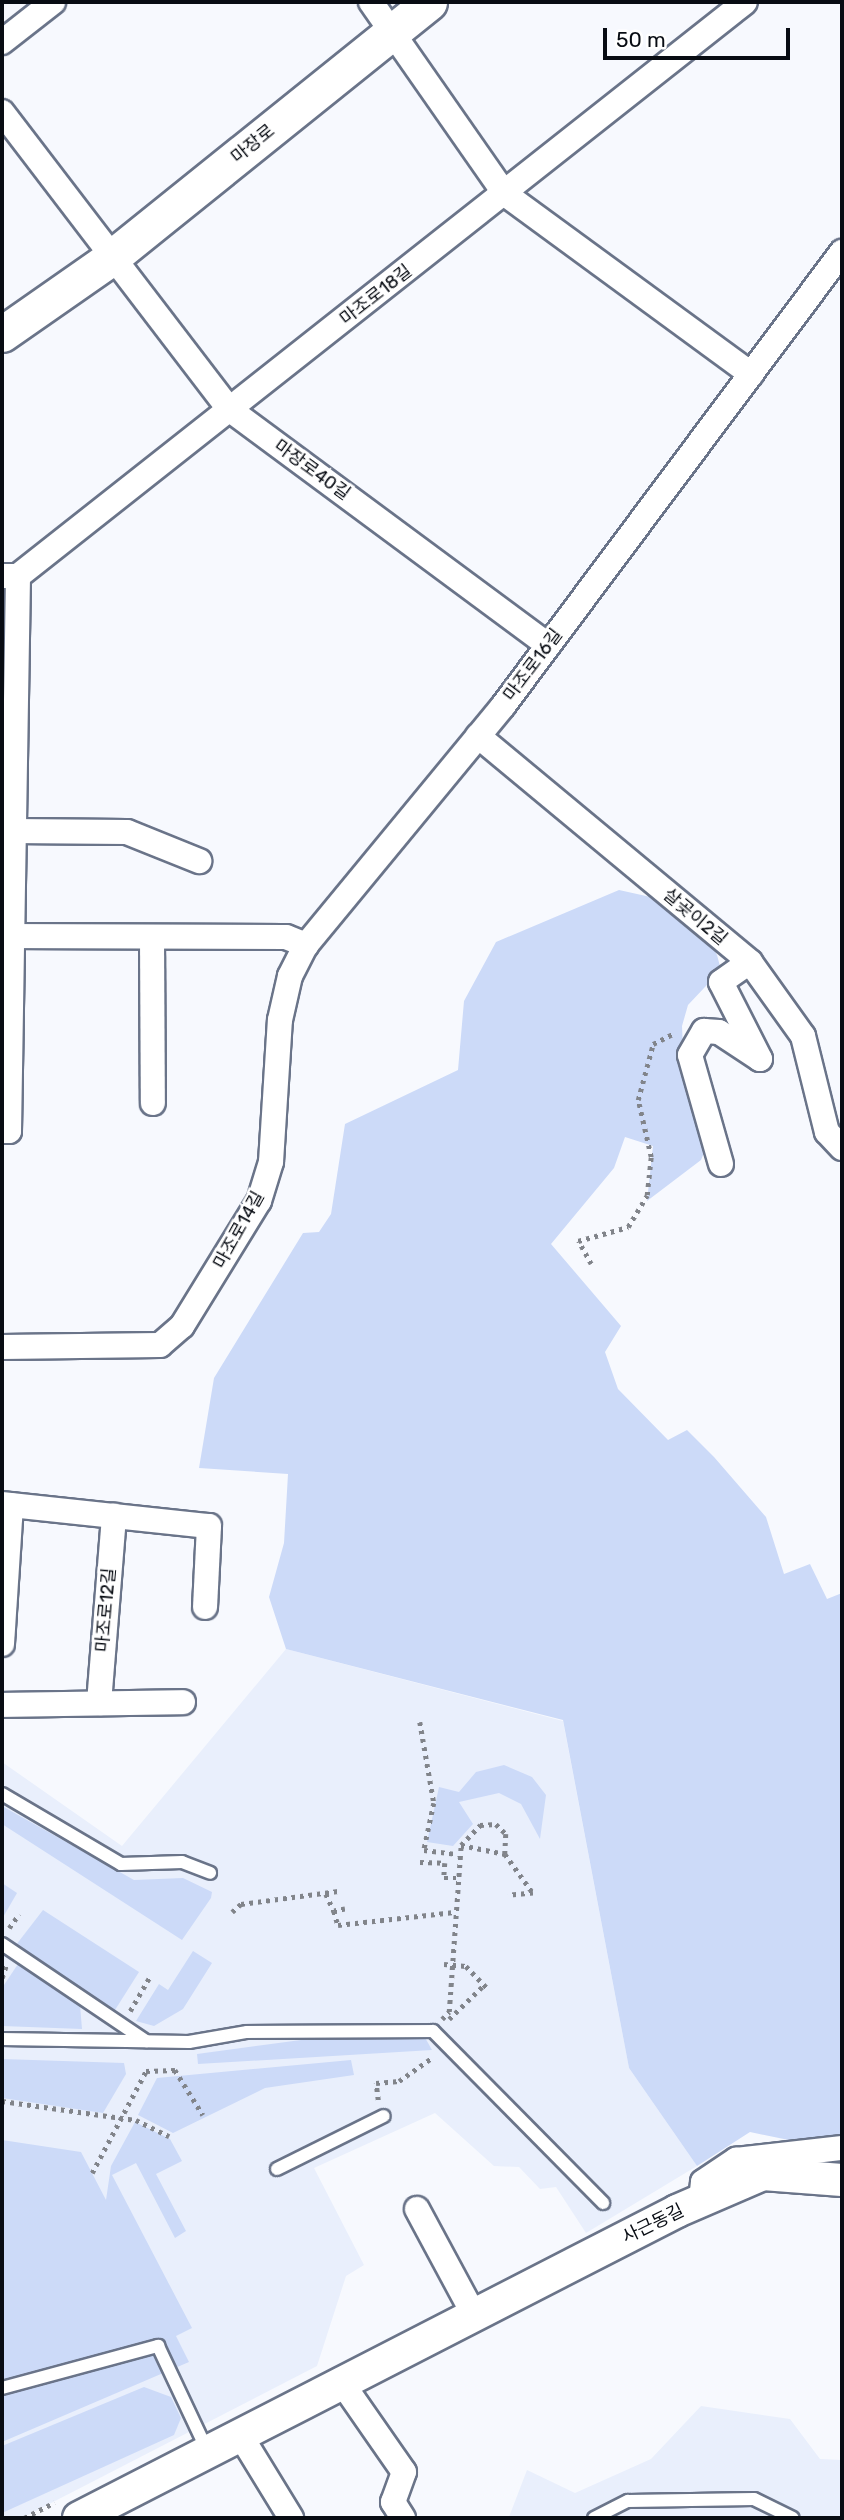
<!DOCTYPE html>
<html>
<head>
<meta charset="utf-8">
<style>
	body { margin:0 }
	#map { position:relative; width:844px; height:2520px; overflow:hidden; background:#f7f9fe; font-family:Rubik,"Noto Sans KR",sans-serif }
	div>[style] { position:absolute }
	.built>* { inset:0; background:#e9effc }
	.green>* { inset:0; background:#ccdaf8 }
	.path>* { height:4.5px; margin-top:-2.25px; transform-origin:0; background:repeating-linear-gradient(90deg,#81848a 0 3.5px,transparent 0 8.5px) }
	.roads { filter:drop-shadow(2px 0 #6a7489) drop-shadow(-2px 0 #6a7489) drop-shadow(0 2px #6a7489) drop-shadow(0 -2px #6a7489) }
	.service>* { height:12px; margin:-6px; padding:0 6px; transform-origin:6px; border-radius:6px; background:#fff }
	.minor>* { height:24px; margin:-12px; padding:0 12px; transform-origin:12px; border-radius:12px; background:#fff }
	.tertiary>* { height:32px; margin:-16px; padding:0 16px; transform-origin:16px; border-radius:16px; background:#fff }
	.secondary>* { height:35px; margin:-17.5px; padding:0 17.5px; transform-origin:17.5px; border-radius:17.5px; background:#fff }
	span { translate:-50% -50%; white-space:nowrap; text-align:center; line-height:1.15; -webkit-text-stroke:5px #fff; paint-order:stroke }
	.street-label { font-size:18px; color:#080c13 }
	.frame { position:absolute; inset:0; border:4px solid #080c13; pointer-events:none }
	.scale { position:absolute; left:603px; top:28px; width:187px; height:32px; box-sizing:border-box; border:4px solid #080c13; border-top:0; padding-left:9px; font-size:21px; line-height:24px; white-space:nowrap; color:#080c13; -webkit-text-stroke:5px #fff; paint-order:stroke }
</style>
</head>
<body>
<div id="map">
	<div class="built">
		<i style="clip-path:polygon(286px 1649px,563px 1721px,629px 2068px,697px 2166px,586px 2233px,556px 2187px,540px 2189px,519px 2167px,494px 2166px,435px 2113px,314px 2168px,364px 2265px,346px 2276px,317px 2366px,22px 2518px,2px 2518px,2px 1762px,122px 1846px)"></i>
		<i style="clip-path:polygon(701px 2406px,790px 2419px,820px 2459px,842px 2460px,842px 2518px,498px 2518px,509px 2517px,527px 2470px,575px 2493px,651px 2459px)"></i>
	</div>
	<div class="green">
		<i style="clip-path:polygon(619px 890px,655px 898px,709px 940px,717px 955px,721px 970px,688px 1005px,682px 1026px,684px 1072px,708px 1143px,701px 1160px,647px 1201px,653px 1146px,625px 1137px,614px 1168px,551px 1244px,621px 1326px,605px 1352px,618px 1389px,668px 1440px,687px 1430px,714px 1457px,766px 1517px,784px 1574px,810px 1564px,827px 1599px,842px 1593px,842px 2151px,750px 2132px,697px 2166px,629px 2068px,563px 1720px,286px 1649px,269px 1597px,284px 1543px,288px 1474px,199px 1468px,214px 1378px,303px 1233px,319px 1232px,331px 1214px,345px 1124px,458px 1070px,464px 1001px,496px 942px)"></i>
		<i style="clip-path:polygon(504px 1765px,532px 1777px,546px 1795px,540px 1839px,521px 1804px,499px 1793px,459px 1802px,473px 1824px,453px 1846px,427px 1842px,439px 1787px,459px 1792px,476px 1772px)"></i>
		<i style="clip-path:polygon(2px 1806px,134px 1880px,183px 1878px,212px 1892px,211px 1898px,182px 1940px,2px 1824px)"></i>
		<i style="clip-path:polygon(2px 1883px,17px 1893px,2px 1919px)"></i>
		<i style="clip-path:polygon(43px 1910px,139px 1972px,115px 2010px,16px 1945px)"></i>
		<i style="clip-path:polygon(193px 1951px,212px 1963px,183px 2009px,154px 2026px,136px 2021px,159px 1984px,168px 1990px)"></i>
		<i style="clip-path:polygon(18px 1964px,80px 2005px,82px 2029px,2px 2026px,2px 1988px)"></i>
		<i style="clip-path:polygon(423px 2034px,432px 2050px,198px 2064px,197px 2054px,316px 2038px)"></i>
		<i style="clip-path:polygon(2px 2059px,124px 2063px,126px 2074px,103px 2113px,2px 2098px)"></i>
		<i style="clip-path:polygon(351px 2060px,354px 2075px,265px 2088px,173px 2133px,138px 2115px,157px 2078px)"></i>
		<i style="clip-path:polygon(135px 2122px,170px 2139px,182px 2161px,156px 2174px,186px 2231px,175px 2238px,136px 2163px,112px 2175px,192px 2328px,176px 2336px,189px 2362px,2px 2442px,2px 2140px,81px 2152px,106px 2200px,111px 2166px)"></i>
		<i style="clip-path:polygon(144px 2387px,171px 2397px,181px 2418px,174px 2435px,2px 2513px,2px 2446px)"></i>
	</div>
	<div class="path">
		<i style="left:591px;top:1264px;width:26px;rotate:-119deg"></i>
		<i style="left:578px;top:1241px;width:52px;rotate:-15.6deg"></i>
		<i style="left:628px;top:1227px;width:37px;rotate:-59deg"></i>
		<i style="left:647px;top:1195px;width:38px;rotate:-84deg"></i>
		<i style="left:651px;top:1157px;width:58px;rotate:-102.8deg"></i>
		<i style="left:638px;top:1100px;width:58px;rotate:-75deg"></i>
		<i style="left:653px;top:1044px;width:22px;rotate:-27deg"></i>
		<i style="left:420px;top:1722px;width:82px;rotate:80.2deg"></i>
		<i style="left:434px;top:1803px;width:48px;rotate:102deg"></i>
		<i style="left:424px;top:1850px;width:34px;rotate:7deg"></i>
		<i style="left:461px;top:1845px;width:45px;rotate:11.6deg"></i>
		<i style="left:505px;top:1854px;width:48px;rotate:54.3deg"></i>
		<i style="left:533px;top:1893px;width:25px;rotate:175deg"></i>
		<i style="left:420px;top:1862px;width:25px;rotate:2deg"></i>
		<i style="left:445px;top:1863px;width:15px;rotate:94deg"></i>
		<i style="left:444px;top:1878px;width:12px"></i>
		<i style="left:326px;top:1894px;width:19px;rotate:65deg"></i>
		<i style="left:345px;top:1909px;width:11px;rotate:170deg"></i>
		<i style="left:334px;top:1911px;width:15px;rotate:74deg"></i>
		<i style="left:338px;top:1925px;width:117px;rotate:-6.4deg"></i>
		<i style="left:232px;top:1912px;width:12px;rotate:-42deg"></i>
		<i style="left:241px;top:1904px;width:98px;rotate:-7.6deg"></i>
		<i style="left:9px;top:1928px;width:17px;rotate:-54deg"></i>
		<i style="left:444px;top:1964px;width:22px;rotate:5deg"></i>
		<i style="left:466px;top:1966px;width:32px;rotate:46deg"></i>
		<i style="left:2px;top:1978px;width:13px;rotate:-72deg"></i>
		<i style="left:130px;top:2011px;width:38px;rotate:-60deg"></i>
		<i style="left:442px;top:2019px;width:10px;rotate:-45deg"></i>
		<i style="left:449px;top:2012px;width:167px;rotate:-85.9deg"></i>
		<i style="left:461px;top:1845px;width:28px;rotate:-46deg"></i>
		<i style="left:480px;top:1825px;width:16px;rotate:-4deg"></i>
		<i style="left:496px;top:1824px;width:14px;rotate:45deg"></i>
		<i style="left:506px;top:1834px;width:20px;rotate:93deg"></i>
		<i style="left:449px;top:2019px;width:49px;rotate:-44.2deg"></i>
		<i style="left:378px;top:2100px;width:17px;rotate:-97deg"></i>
		<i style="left:376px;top:2083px;width:23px;rotate:-5deg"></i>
		<i style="left:399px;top:2081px;width:42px;rotate:-35.2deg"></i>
		<i style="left:2px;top:2101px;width:135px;rotate:8.1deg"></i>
		<i style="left:136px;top:2120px;width:37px;rotate:26deg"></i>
		<i style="left:92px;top:2173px;width:115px;rotate:-62.1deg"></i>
		<i style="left:146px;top:2071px;width:29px;rotate:-2deg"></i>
		<i style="left:175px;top:2070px;width:53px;rotate:58.1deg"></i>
		<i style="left:24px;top:2518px;width:34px;rotate:-27deg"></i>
	</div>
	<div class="roads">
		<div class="service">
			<i style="left:2px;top:1794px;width:138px;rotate:30.5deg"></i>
			<i style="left:121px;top:1864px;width:61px;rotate:-1.9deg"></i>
			<i style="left:182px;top:1862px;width:30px;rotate:21deg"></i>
			<i style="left:2px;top:1944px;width:174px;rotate:34deg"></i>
			<i style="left:2px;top:2039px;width:187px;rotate:0.9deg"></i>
			<i style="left:189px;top:2042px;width:59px;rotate:-9.8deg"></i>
			<i style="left:247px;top:2032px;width:186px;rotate:-0.3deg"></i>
			<i style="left:433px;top:2031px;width:242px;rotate:45.3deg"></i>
			<i style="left:277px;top:2169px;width:119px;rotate:-26.4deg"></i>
			<i style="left:2px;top:2388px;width:162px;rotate:-15.1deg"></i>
			<i style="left:158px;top:2346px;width:115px;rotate:64.8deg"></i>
			<i style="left:594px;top:2518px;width:38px;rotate:-27deg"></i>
			<i style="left:628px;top:2501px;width:126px;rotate:-0.9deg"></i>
			<i style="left:754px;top:2499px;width:43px;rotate:26deg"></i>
		</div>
		<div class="minor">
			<i style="left:371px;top:2px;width:234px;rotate:55.1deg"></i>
			<i style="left:505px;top:194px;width:305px;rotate:36.2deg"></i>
			<i style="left:2px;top:42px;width:65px;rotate:-38.1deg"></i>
			<i style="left:2px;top:112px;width:374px;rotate:52.6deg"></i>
			<i style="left:229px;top:409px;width:397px;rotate:36.5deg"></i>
			<i style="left:2px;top:576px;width:16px"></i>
			<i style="left:18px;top:576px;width:926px;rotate:-38.29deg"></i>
			<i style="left:478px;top:736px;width:354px;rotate:39.7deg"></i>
			<i style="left:750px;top:962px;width:91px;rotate:54.4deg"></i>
			<i style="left:803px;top:1036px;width:99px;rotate:76deg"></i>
			<i style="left:827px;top:1132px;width:22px;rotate:47deg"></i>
			<i style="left:12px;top:831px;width:115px;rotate:0.5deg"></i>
			<i style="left:127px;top:832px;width:78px;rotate:21.9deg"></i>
			<i style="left:2px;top:936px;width:284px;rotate:0.2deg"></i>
			<i style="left:286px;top:937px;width:22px;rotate:22deg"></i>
			<i style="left:152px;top:937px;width:166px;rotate:89.7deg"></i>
			<i style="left:2px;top:1131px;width:7px"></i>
			<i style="left:9px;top:1131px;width:555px;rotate:-89.07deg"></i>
			<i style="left:721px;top:1164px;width:113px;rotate:-105.9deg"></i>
			<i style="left:690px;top:1055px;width:28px;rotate:-60deg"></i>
			<i style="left:704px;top:1031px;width:15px;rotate:4deg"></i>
			<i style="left:719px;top:1032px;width:49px;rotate:33.4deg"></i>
			<i style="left:760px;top:1059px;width:86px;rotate:-116.9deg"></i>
			<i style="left:721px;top:982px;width:35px;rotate:-35deg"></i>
			<i style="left:2px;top:1347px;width:158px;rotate:-0.7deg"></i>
			<i style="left:160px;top:1345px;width:29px;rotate:-41deg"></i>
			<i style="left:182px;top:1326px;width:147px;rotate:-58.4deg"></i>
			<i style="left:259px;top:1201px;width:41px;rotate:-72.9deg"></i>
			<i style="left:271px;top:1162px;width:142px;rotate:-86.4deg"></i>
			<i style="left:280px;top:1020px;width:45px;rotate:-77.2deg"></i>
			<i style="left:290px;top:976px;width:35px;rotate:-63deg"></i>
			<i style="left:306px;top:945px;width:310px;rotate:-50.5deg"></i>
			<i style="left:503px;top:706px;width:567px;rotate:-53.25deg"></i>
			<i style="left:2px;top:1504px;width:208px;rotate:6.1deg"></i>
			<i style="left:209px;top:1526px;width:81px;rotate:92.8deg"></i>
			<i style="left:2px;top:1644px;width:139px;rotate:-86.3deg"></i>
			<i style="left:99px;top:1703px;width:188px;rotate:-85.4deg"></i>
			<i style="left:2px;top:1705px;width:181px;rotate:-0.9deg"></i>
			<i style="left:701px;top:2201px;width:19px;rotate:-84deg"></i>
			<i style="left:703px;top:2182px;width:40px;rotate:-34deg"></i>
			<i style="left:736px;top:2160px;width:107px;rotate:-6.5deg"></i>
			<i style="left:417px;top:2209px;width:118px;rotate:61.7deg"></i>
			<i style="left:340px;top:2380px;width:112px;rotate:55.2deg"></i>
			<i style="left:404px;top:2472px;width:32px;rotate:110deg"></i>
			<i style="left:393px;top:2502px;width:19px;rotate:58deg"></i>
			<i style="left:239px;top:2433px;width:100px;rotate:58.5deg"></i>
		</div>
		<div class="tertiary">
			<i style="left:79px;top:2518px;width:672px;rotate:-27.17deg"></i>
			<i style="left:677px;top:2211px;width:94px;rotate:-23.3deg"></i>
			<i style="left:763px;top:2174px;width:79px;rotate:4.3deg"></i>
		</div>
		<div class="secondary">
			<i style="left:2px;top:334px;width:133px;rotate:-34.9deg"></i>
			<i style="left:111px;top:258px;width:408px;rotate:-38.8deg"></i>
		</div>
	</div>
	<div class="street-label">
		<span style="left:253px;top:144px;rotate:-39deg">마장로</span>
		<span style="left:376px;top:295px;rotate:-38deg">마조로18길</span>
		<span style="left:312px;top:470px;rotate:36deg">마장로40길</span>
		<span style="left:533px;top:665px;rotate:-53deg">마조로16길</span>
		<span style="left:695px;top:917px;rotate:40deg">살곶이2길</span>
		<span style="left:239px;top:1230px;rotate:-61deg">마조로14길</span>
		<span style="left:106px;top:1610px;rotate:-85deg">마조로12길</span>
		<span style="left:653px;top:2224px;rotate:-26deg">사근동길</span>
	</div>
	<div class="frame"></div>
	<div class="scale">50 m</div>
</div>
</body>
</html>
